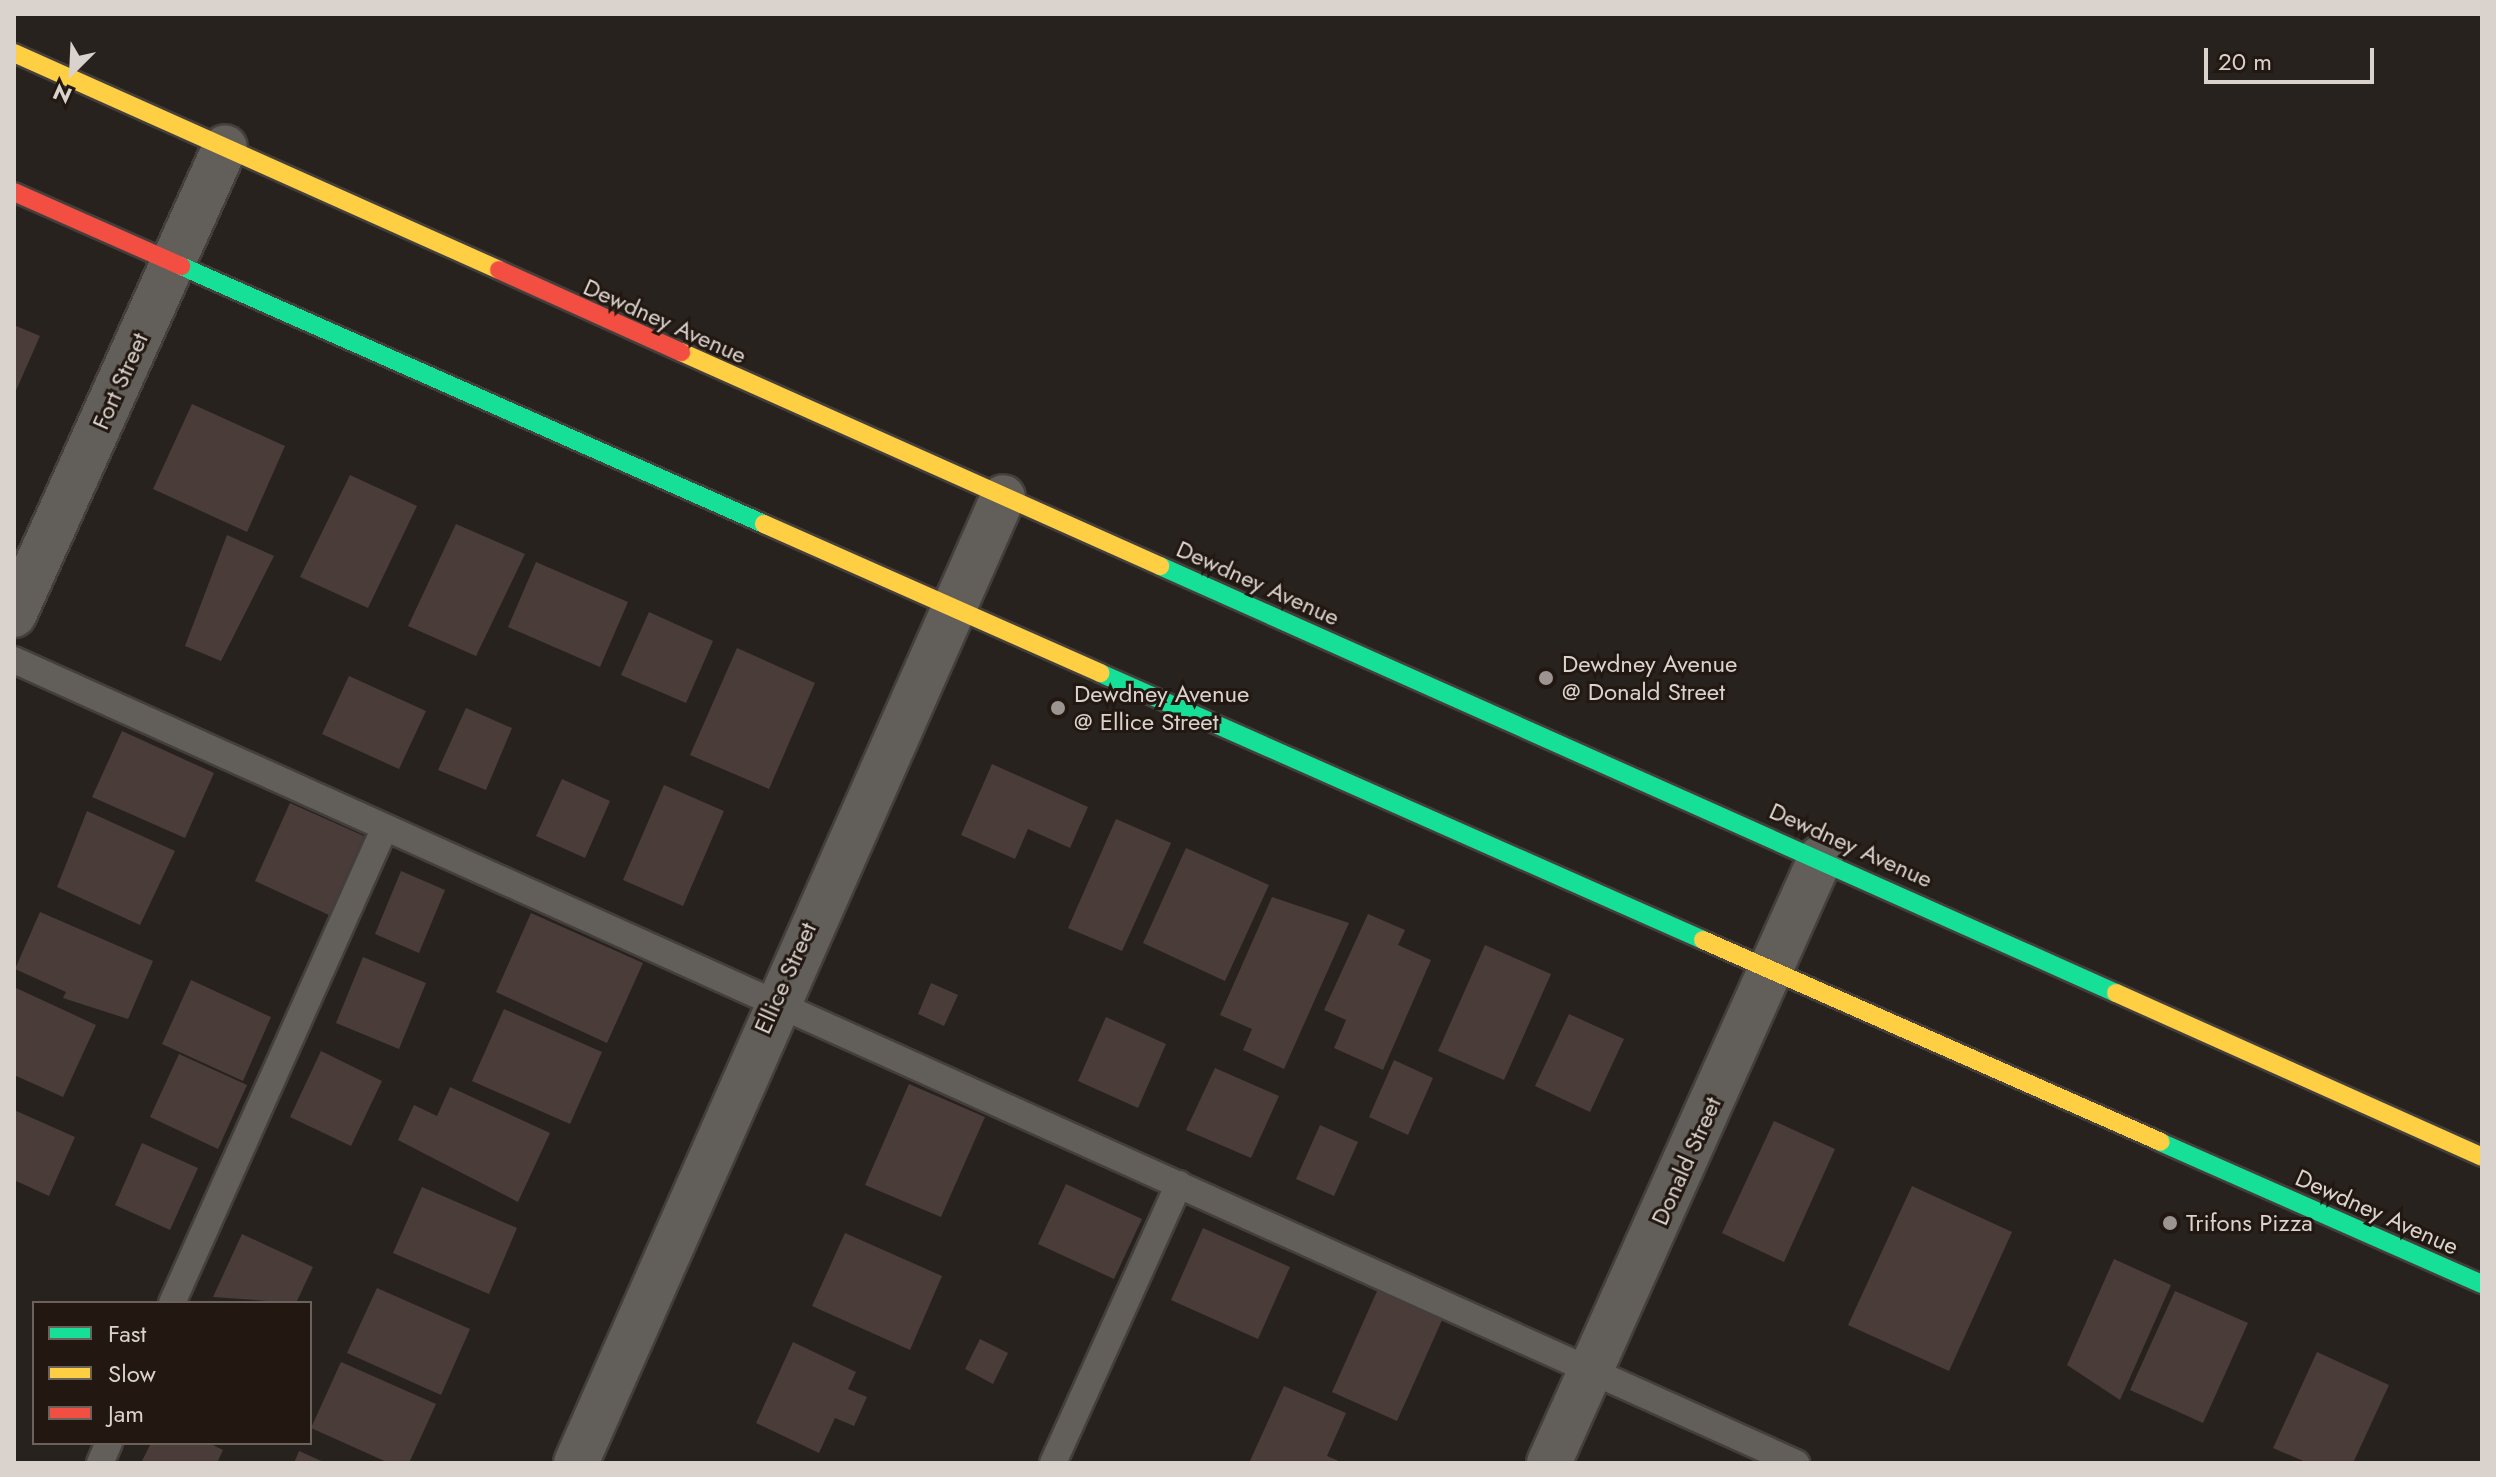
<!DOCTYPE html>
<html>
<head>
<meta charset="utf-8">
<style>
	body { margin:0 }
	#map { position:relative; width:2496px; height:1477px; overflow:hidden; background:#28221e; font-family:Jost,sans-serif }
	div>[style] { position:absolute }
	.building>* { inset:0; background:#4a3c39 }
	.roads { filter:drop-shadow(2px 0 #443f3c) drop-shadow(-2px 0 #443f3c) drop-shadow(0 2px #443f3c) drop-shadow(0 -2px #443f3c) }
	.lane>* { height:26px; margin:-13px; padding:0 13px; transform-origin:13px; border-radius:13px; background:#625e5a }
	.street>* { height:44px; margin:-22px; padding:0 22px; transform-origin:22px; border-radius:22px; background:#625e5a }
	.fast>* { height:18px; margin:-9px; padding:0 9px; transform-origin:9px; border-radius:9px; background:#16e098 }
	.slow>* { height:18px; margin:-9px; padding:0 9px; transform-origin:9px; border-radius:9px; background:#ffcf43 }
	.jam>* { height:18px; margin:-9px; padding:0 9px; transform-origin:9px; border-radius:9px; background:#f24e42 }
	.dots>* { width:22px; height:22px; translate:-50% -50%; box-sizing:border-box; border:4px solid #221811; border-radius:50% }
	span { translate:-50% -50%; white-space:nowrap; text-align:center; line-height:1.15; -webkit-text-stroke:6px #221811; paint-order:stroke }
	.street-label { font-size:24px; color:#d9d2cd }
	.poi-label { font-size:24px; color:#d9d2cd }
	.left { translate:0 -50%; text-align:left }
	.frame { position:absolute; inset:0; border:16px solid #d9d2cd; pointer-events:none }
	.legend { position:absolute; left:32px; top:1301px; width:280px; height:144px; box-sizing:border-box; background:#221811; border:2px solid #6b625c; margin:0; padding:10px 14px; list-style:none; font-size:24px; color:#d9d2cd }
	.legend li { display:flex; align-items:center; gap:16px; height:40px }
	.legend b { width:40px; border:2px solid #6b625c }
	.north { position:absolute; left:32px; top:32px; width:80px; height:80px; -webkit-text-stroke:6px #221811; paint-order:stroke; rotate:204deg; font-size:22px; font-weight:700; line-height:32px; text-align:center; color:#d9d2cd }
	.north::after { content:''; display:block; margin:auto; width:28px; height:36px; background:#d9d2cd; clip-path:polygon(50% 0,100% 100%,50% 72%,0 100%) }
	.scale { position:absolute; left:2204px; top:48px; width:170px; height:36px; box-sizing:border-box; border:4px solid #d9d2cd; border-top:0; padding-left:10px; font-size:24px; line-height:28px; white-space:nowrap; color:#d9d2cd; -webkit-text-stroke:6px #221811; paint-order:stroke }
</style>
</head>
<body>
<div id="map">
	<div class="building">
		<i style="clip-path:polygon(14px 325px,40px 336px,14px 395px)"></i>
		<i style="clip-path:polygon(192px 404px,285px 446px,247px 532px,153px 489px)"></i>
		<i style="clip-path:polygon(350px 475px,417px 506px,368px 608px,300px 577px)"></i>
		<i style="clip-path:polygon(456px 524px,525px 554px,476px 656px,408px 626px)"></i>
		<i style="clip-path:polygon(227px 535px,274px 556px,221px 661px,185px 646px)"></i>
		<i style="clip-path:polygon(536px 562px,628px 602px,600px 667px,508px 627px)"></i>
		<i style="clip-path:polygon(649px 612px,713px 641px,686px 703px,621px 675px)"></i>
		<i style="clip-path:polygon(737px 648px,815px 683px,769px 789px,690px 755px)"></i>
		<i style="clip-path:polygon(349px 676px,426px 711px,399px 769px,322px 734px)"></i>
		<i style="clip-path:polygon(466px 708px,512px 728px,486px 790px,438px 770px)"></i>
		<i style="clip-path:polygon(122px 731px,214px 773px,185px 838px,92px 797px)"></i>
		<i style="clip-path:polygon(992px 764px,1088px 807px,1070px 848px,1028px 829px,1015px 859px,961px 835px)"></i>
		<i style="clip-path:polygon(562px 779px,610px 801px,585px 858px,536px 836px)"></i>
		<i style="clip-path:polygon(664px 785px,724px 811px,683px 906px,623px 880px)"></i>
		<i style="clip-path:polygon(290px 803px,364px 836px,329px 915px,255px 881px)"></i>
		<i style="clip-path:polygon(87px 811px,175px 851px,140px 925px,57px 887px)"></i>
		<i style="clip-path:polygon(1116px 819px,1171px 843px,1122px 951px,1068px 928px)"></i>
		<i style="clip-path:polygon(1186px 848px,1269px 885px,1225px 981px,1143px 943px)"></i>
		<i style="clip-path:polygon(401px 871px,445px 890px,419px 953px,375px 934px)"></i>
		<i style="clip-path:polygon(1272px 897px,1349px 923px,1284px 1069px,1243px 1050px,1252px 1029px,1220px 1015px)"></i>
		<i style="clip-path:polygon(40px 912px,153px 961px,128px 1019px,63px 998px,66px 992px,15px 969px)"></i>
		<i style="clip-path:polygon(531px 913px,643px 963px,607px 1043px,496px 992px)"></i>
		<i style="clip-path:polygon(1368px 914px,1405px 930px,1398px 945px,1431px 960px,1383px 1070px,1334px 1048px,1346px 1020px,1324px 1010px)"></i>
		<i style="clip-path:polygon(1485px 945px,1551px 974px,1504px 1080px,1438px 1051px)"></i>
		<i style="clip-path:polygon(363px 957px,426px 983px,399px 1049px,336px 1023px)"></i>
		<i style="clip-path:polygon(191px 980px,271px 1017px,243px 1081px,162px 1044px)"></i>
		<i style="clip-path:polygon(931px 983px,958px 995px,944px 1026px,918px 1014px)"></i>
		<i style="clip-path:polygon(14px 987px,96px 1025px,63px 1097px,14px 1075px)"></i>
		<i style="clip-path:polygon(504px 1009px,602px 1052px,570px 1124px,472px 1081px)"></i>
		<i style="clip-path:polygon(1569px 1014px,1624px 1039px,1590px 1112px,1535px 1086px)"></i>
		<i style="clip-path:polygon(1106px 1017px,1166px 1044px,1138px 1108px,1078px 1081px)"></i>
		<i style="clip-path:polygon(321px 1051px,382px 1081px,351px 1146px,290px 1117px)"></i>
		<i style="clip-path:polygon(179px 1054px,247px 1085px,218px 1149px,150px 1117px)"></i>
		<i style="clip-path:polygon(1394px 1060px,1433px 1078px,1408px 1135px,1369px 1117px)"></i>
		<i style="clip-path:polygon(1215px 1068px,1279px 1096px,1251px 1158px,1186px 1130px)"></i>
		<i style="clip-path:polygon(909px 1084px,985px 1117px,941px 1217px,865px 1185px)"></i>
		<i style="clip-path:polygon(450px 1087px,550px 1133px,518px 1202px,398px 1140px,414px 1105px,437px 1116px)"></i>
		<i style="clip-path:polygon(14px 1110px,75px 1137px,49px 1196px,14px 1180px)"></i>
		<i style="clip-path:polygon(1774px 1121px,1835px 1149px,1784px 1262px,1722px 1233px)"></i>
		<i style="clip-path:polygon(1320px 1125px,1358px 1142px,1334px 1196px,1296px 1179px)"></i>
		<i style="clip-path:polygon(142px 1143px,198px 1168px,170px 1230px,115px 1205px)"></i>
		<i style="clip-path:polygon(1066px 1184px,1142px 1219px,1114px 1279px,1038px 1244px)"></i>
		<i style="clip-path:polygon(1912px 1186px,2012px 1232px,1949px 1371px,1848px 1325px)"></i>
		<i style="clip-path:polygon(422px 1187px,517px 1228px,489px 1294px,393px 1253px)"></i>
		<i style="clip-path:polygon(1203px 1228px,1290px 1267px,1258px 1339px,1171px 1300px)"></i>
		<i style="clip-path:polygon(845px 1233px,942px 1276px,910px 1350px,812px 1306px)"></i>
		<i style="clip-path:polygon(242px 1234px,313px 1267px,296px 1303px,213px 1297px)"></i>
		<i style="clip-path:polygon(2114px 1259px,2171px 1285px,2120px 1400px,2067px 1365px)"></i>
		<i style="clip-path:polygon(377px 1288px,470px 1329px,441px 1395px,347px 1353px)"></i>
		<i style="clip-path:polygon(1378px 1289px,1443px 1318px,1397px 1421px,1332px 1392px)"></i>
		<i style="clip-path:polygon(2175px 1291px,2248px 1323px,2203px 1423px,2130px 1390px)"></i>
		<i style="clip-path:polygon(980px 1339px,1008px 1353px,993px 1384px,965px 1369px)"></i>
		<i style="clip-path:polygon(793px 1342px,856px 1372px,848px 1389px,867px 1397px,854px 1426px,835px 1418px,819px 1453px,756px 1423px)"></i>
		<i style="clip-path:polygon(2317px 1352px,2389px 1385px,2353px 1463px,2308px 1463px,2273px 1448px)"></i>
		<i style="clip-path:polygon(341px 1362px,436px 1404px,409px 1463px,389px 1463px,311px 1428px)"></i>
		<i style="clip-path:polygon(1284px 1386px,1346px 1413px,1327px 1456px,1343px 1463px,1249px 1463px)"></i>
		<i style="clip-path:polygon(151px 1443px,209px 1443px,223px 1450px,217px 1463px,141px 1463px)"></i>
		<i style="clip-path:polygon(299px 1451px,326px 1463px,294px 1463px)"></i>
	</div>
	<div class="roads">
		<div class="lane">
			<i style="left:14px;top:660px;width:1955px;rotate:24.26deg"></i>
			<i style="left:172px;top:1303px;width:521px;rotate:-65.89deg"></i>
			<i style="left:100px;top:1463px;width:22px;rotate:-66deg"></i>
			<i style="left:1053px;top:1463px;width:306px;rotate:-65.7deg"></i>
		</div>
		<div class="street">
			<i style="left:14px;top:615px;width:513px;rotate:-65.73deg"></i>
			<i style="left:576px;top:1463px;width:1056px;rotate:-66.15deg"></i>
			<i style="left:1549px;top:1463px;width:664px;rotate:-65.83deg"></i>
		</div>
		<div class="fast">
			<i style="left:181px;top:266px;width:638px;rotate:23.87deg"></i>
			<i style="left:1160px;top:566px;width:1047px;rotate:24.07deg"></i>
			<i style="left:1100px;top:673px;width:659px;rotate:23.88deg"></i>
			<i style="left:2160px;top:1142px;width:352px;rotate:23.8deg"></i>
		</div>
		<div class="slow">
			<i style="left:14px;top:53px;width:531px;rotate:24.1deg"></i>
			<i style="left:681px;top:352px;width:525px;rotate:24.07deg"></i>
			<i style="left:764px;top:524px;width:368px;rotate:23.9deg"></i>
			<i style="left:1703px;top:940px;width:500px;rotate:23.8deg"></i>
			<i style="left:2116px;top:993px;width:401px;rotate:24.1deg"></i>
		</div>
		<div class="jam">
			<i style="left:14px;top:192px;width:183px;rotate:23.9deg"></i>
			<i style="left:499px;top:270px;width:200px;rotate:24.3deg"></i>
		</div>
	</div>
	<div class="dots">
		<i style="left:1546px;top:678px;background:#9b9490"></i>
		<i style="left:1058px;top:708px;background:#9b9490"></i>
		<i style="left:2170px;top:1223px;background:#9b9490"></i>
	</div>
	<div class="street-label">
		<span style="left:665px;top:321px;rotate:24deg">Dewdney Avenue</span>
		<span style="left:120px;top:381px;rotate:-66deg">Fort Street</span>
		<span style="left:1258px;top:583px;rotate:24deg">Dewdney Avenue</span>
		<span style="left:1851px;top:845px;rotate:24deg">Dewdney Avenue</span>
		<span style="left:785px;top:978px;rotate:-66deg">Ellice Street</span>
		<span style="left:1686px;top:1161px;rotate:-66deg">Donald Street</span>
		<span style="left:2377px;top:1212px;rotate:24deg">Dewdney Avenue</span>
	</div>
	<div class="poi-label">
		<span class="left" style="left:1562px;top:678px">Dewdney Avenue<br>@ Donald Street</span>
		<span class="left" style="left:1074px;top:708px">Dewdney Avenue<br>@ Ellice Street</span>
		<span class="left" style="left:2186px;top:1223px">Trifons Pizza</span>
	</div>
	<div class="frame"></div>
	<ul class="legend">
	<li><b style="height:10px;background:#16e098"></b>Fast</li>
	<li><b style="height:10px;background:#ffcf43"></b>Slow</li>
	<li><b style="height:10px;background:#f24e42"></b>Jam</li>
	</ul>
	<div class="north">N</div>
	<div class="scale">20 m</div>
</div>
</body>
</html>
